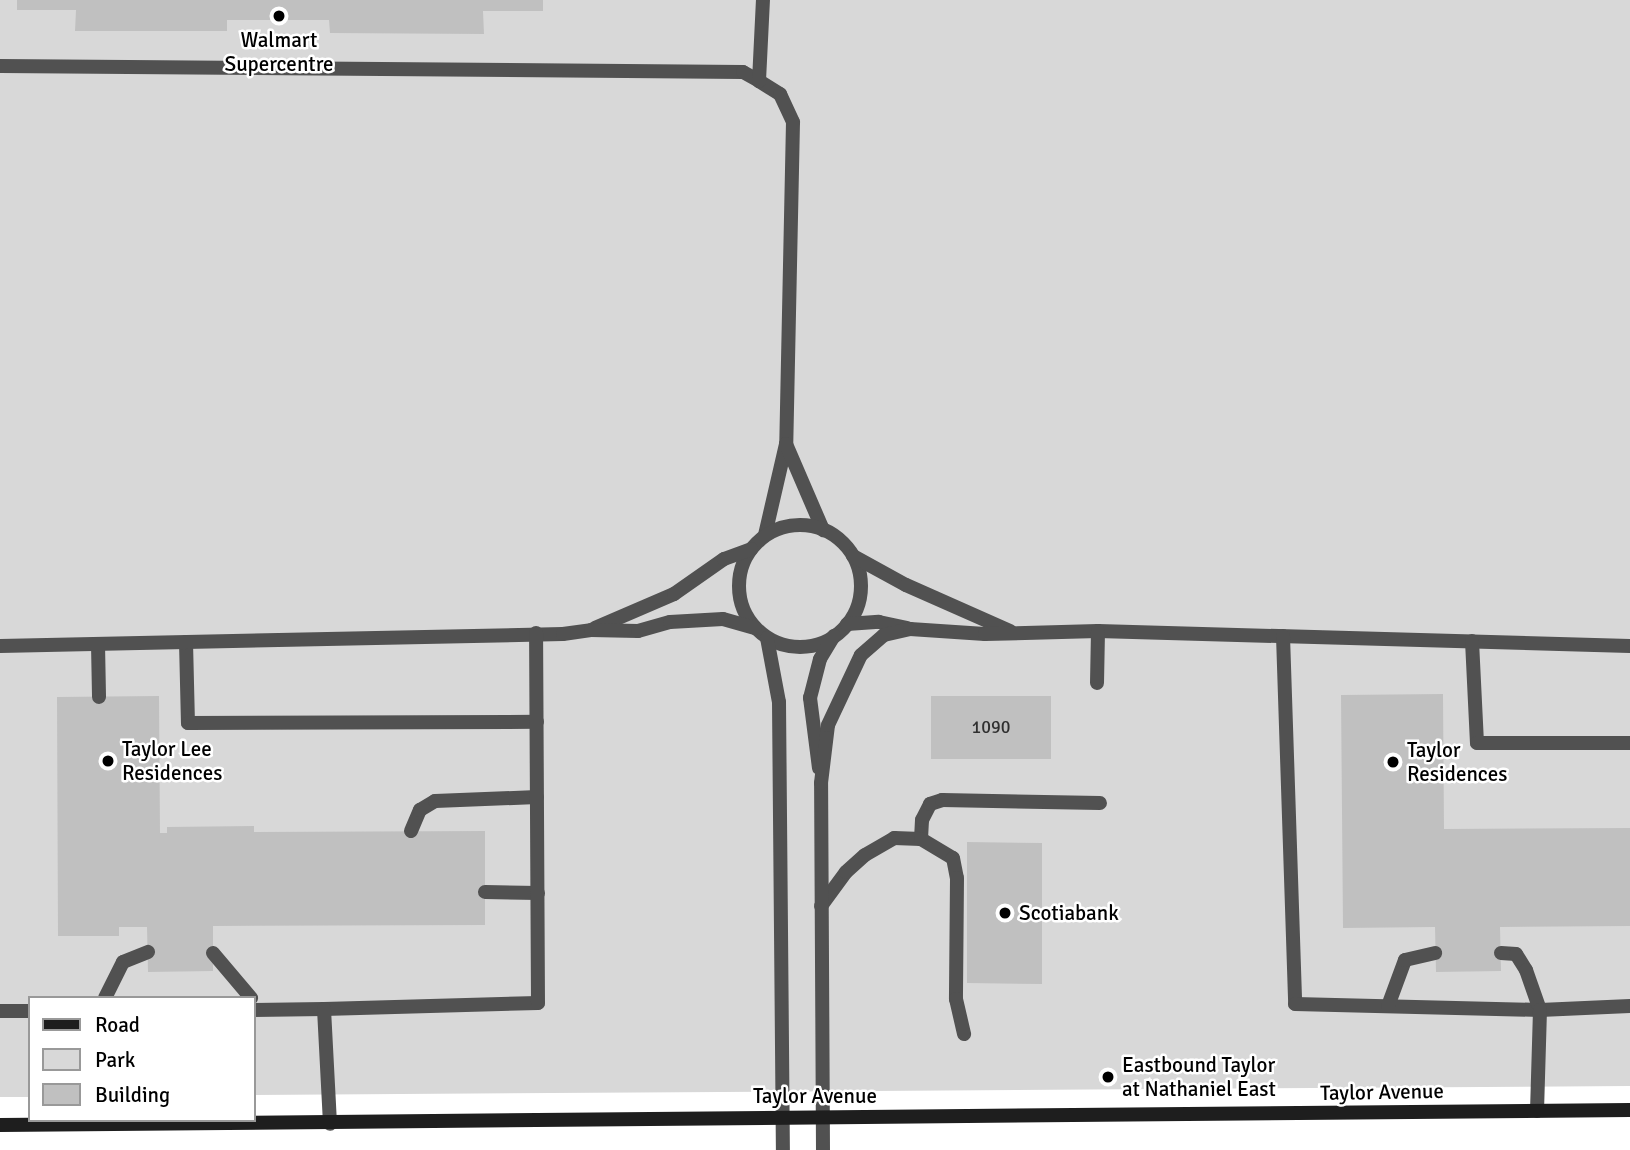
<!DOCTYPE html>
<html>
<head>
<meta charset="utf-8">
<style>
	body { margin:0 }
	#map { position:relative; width:1630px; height:1150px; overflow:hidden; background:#fff; font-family:Signika,sans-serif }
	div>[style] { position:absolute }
	.green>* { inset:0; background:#d8d8d8 }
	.building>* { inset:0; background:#c0c0c0 }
	.lane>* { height:14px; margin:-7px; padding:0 7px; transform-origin:7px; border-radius:7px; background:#515151 }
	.lane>.ring { margin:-7px; padding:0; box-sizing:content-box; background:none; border:14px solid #515151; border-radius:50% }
	.secondary>* { height:14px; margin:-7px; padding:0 7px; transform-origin:7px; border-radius:7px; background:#1e1e1e }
	.dots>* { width:19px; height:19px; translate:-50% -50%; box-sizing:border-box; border:4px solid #fff; border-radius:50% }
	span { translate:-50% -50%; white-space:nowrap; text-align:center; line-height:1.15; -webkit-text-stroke:5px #fff; paint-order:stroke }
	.number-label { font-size:18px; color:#303030 }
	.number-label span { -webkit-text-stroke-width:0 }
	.poi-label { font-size:21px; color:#000 }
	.left { translate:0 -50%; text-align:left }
	.street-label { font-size:21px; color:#000 }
	.legend { position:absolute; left:28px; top:996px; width:228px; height:126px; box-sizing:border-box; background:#fff; border:2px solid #999; margin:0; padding:9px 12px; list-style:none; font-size:21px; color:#000 }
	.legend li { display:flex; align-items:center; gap:14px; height:35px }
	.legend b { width:35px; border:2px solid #999 }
</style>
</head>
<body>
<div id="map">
	<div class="green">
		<i style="clip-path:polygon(0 0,1630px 0,1630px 1086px,254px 1095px,254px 998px,30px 998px,30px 1097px,0 1097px)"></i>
	</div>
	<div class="building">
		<i style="clip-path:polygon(17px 0,543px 0,543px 11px,483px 11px,484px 34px,330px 33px,329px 20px,227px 20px,227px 31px,75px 31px,76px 10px,17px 10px)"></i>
		<i style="clip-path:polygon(1443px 694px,1444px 829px,1630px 828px,1630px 926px,1500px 927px,1501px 971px,1436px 972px,1435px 927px,1343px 928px,1341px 695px)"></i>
		<i style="clip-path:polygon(159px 696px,160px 833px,167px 833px,167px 827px,254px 826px,254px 832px,485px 831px,485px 925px,213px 926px,213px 971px,148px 972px,147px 927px,119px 927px,119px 936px,58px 936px,57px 697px)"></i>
		<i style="clip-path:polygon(931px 696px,1051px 696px,1051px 759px,931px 759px)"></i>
		<i style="clip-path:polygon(967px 842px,1042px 843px,1042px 984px,967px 983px)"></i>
	</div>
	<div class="lane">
		<i style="left:0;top:66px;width:743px;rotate:0.46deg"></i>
		<i style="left:743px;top:72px;width:18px;rotate:29deg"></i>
		<i style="left:759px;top:81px;width:25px;rotate:32deg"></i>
		<i style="left:780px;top:94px;width:31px;rotate:65deg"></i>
		<i style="left:793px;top:122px;width:322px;rotate:91.2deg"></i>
		<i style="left:786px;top:444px;width:93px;rotate:103deg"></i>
		<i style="left:759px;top:81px;width:81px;rotate:-87.2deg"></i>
		<i style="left:786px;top:444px;width:94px;rotate:66.7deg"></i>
		<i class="ring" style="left:739px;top:525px;width:108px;height:108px"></i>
		<i style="left:853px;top:556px;width:60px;rotate:28.7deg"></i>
		<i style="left:906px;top:585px;width:114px;rotate:23.9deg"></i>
		<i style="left:847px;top:624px;width:32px;rotate:-4deg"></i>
		<i style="left:879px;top:622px;width:29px;rotate:12deg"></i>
		<i style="left:595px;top:628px;width:86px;rotate:-23.3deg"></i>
		<i style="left:674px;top:594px;width:61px;rotate:-35deg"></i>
		<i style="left:724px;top:559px;width:29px;rotate:-20deg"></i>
		<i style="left:1098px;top:631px;width:532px;rotate:1.62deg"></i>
		<i style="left:1283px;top:636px;width:368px;rotate:88.1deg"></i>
		<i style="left:1295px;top:1004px;width:245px;rotate:1.4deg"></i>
		<i style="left:1540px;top:1010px;width:90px;rotate:-2.5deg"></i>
		<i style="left:767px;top:638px;width:65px;rotate:79.4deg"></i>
		<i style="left:779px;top:702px;width:448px;rotate:89.5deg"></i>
		<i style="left:1472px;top:641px;width:102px;rotate:87.2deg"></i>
		<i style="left:1477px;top:743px;width:153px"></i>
		<i style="left:186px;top:642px;width:81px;rotate:88.6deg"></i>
		<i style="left:188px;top:723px;width:349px;rotate:-0.2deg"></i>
		<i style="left:98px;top:644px;width:53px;rotate:88.9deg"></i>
		<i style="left:0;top:646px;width:563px;rotate:-1.22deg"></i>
		<i style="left:563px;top:634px;width:28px;rotate:-8deg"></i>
		<i style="left:591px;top:630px;width:47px;rotate:1.2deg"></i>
		<i style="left:638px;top:631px;width:33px;rotate:-16deg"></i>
		<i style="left:670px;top:622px;width:53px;rotate:-3.2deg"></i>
		<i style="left:723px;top:619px;width:33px;rotate:16deg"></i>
		<i style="left:819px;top:768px;width:71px;rotate:-97.3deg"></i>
		<i style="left:810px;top:698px;width:40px;rotate:-75.6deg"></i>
		<i style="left:820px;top:659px;width:27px;rotate:-59deg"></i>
		<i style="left:411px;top:831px;width:23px;rotate:-67deg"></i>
		<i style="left:420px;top:810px;width:17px;rotate:-31deg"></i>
		<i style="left:435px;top:801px;width:102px;rotate:-2.2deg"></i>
		<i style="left:921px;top:839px;width:19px;rotate:-87deg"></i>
		<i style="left:922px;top:820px;width:18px;rotate:-63deg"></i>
		<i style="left:930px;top:804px;width:13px;rotate:-18deg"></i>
		<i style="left:942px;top:800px;width:158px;rotate:1.1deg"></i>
		<i style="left:485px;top:892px;width:53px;rotate:1.1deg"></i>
		<i style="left:821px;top:906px;width:42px;rotate:-53.7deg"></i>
		<i style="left:846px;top:872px;width:25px;rotate:-42deg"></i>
		<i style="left:865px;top:855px;width:34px;rotate:-30deg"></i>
		<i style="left:894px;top:838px;width:27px;rotate:2deg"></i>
		<i style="left:921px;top:839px;width:37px;rotate:31deg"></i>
		<i style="left:953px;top:858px;width:20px;rotate:79deg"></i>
		<i style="left:957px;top:878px;width:121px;rotate:90.5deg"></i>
		<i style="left:956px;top:999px;width:36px;rotate:77deg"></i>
		<i style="left:213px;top:953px;width:59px;rotate:49.8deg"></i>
		<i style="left:1501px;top:953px;width:15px;rotate:4deg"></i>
		<i style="left:1516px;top:954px;width:19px;rotate:58deg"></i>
		<i style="left:1526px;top:970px;width:42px;rotate:70.7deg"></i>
		<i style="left:1540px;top:1010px;width:101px;rotate:91.7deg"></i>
		<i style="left:105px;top:998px;width:40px;rotate:-63.4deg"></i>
		<i style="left:123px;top:962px;width:27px;rotate:-22deg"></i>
		<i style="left:1388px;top:1006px;width:49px;rotate:-69.7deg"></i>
		<i style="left:1405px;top:960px;width:31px;rotate:-13deg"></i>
		<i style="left:324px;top:1009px;width:214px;rotate:-1.6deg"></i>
		<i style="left:538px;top:1003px;width:370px;rotate:-90.3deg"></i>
		<i style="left:254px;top:1010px;width:70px;rotate:-0.8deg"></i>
		<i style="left:324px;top:1009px;width:115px;rotate:87deg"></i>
		<i style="left:0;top:1011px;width:30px"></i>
		<i style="left:823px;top:1150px;width:367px;rotate:-90.3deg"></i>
		<i style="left:821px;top:783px;width:58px;rotate:-83.1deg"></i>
		<i style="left:828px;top:725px;width:77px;rotate:-64.8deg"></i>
		<i style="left:861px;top:655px;width:30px;rotate:-41deg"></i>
		<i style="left:884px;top:635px;width:27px;rotate:-13deg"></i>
		<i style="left:910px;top:629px;width:75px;rotate:3.8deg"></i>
		<i style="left:985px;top:634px;width:113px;rotate:-1.5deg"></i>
		<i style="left:1098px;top:631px;width:52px;rotate:91.1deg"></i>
	</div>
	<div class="secondary">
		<i style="left:0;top:1125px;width:1630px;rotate:-0.53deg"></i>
	</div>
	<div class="dots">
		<i style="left:279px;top:16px;background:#000"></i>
		<i style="left:108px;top:761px;background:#000"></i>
		<i style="left:1393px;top:762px;background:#000"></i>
		<i style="left:1005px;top:913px;background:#000"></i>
		<i style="left:1108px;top:1077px;background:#000"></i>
	</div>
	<div class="number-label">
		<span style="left:991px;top:727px">1090</span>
	</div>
	<div class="poi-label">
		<span style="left:279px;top:52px">Walmart<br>Supercentre</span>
		<span class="left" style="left:122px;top:761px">Taylor Lee<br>Residences</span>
		<span class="left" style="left:1407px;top:762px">Taylor<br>Residences</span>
		<span class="left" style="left:1019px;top:913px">Scotiabank</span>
		<span class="left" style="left:1122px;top:1077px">Eastbound Taylor<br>at Nathaniel East</span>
	</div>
	<div class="street-label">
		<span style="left:1382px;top:1092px;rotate:-1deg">Taylor Avenue</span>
		<span style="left:815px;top:1096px">Taylor Avenue</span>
	</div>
	<ul class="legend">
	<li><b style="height:9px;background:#1e1e1e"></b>Road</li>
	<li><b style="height:19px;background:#d8d8d8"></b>Park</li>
	<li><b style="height:19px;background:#c0c0c0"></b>Building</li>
	</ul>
</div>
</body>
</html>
